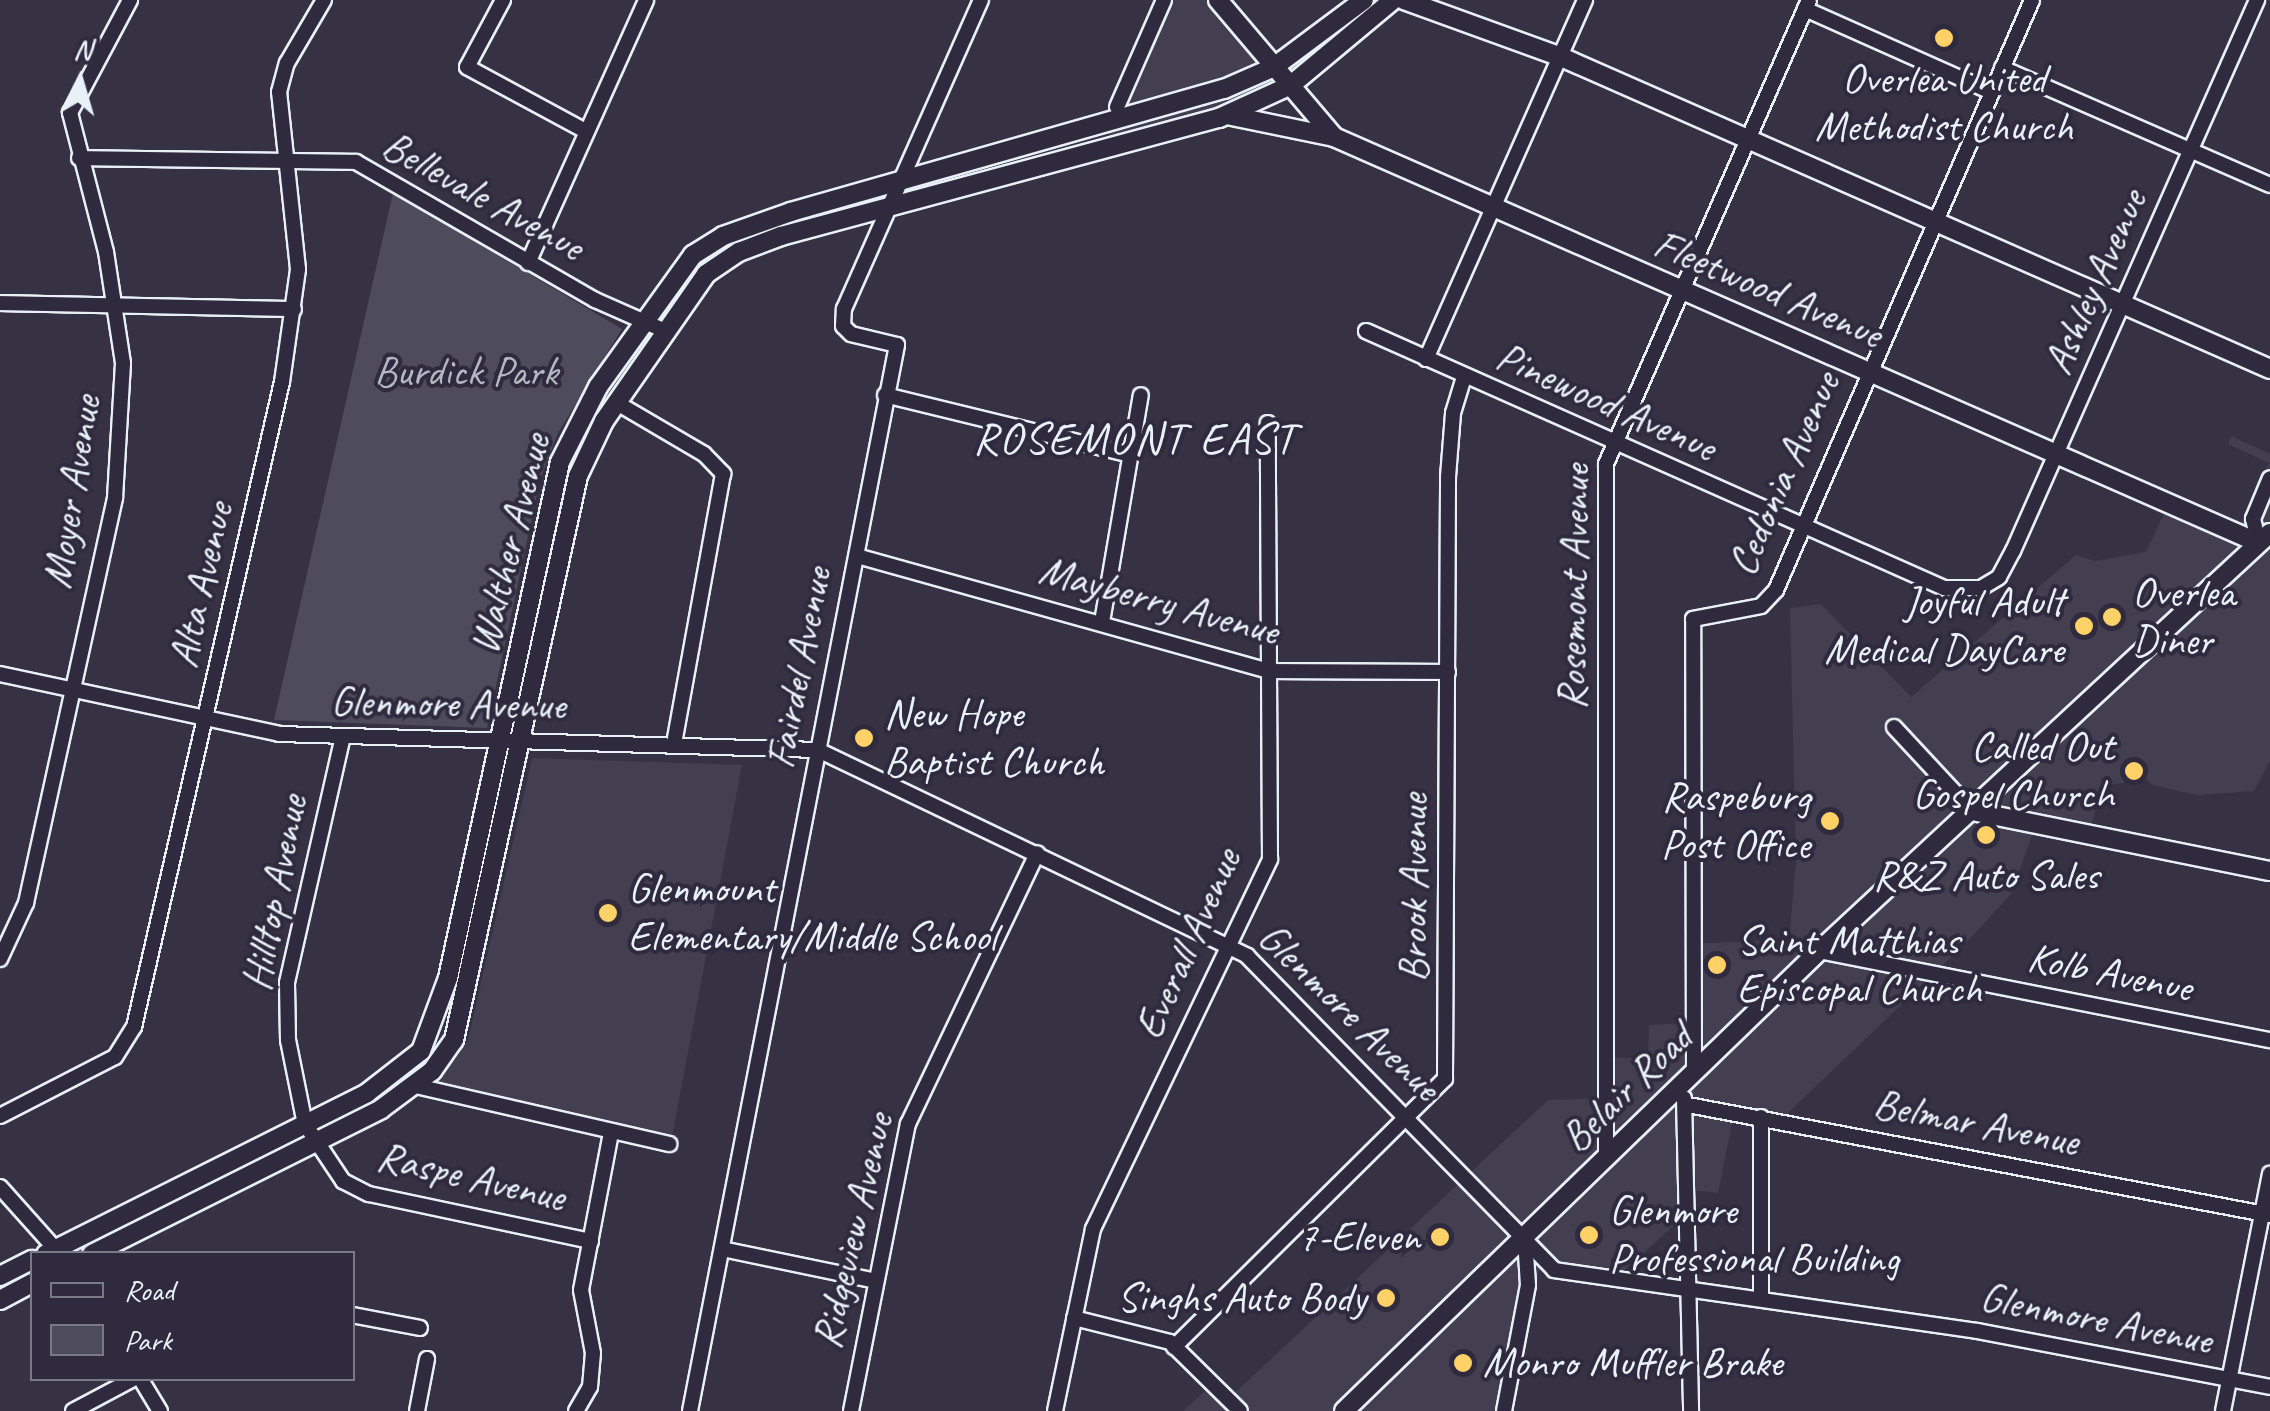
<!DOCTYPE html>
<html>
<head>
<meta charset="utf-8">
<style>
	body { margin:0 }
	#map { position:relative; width:2270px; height:1411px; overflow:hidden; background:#363244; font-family:Caveat,sans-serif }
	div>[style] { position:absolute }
	.built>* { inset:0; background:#433f51 }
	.green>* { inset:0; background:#4d4b5c }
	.roads { filter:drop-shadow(2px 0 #e8f1f8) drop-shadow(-2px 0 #e8f1f8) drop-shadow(0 2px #e8f1f8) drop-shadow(0 -2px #e8f1f8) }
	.minor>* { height:14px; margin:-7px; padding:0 7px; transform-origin:7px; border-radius:7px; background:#2f2a3d }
	.major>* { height:18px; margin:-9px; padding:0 9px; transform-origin:9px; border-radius:9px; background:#2f2a3d }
	.dots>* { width:28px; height:28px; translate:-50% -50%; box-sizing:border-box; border:5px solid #2f2a3d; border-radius:50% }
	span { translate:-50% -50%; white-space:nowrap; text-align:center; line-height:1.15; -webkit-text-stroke:8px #2f2a3d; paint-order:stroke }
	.poi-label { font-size:42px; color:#e8f1f8 }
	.left { translate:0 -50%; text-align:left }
	.right { translate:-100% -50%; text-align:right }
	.street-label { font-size:42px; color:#e8f1f8 }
	.park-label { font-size:42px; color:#b2b7c1 }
	.neighbourhood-label { font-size:45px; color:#e8f1f8; letter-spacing:2.5px }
	.legend { position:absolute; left:30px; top:1251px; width:325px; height:130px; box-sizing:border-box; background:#2f2a3d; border:2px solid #797a88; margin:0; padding:12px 18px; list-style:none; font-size:30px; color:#e8f1f8 }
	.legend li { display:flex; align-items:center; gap:20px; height:50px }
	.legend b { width:50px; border:2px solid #797a88 }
	.north { position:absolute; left:30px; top:30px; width:100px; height:100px; -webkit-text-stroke:8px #2f2a3d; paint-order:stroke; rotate:5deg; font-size:28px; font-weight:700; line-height:40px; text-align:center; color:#e8f1f8 }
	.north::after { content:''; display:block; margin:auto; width:35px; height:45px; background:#e8f1f8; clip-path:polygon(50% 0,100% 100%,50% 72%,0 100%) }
</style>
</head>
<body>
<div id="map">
	<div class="built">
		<i style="clip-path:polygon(1166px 0,1216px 0,1283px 77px,1209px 110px,1106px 141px)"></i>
		<i style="clip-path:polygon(2231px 436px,2270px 454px,2270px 761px,2254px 791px,2196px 795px,2153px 785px,2130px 765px,2124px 783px,2102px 785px,2087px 843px,2033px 833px,2011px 894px,1966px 943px,1770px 1130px,1732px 1123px,1718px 1193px,1693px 1190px,1692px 1229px,1673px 1226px,1608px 1285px,1554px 1276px,1540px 1266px,1537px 1280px,1526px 1280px,1500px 1411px,1183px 1411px,1207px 1389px,1224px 1403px,1548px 1100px,1614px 1098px,1615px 1058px,1648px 1058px,1649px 1025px,1688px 1023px,1685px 944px,1789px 940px,1796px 861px,1790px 608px,1821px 604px,1911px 697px,2076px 555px,2095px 561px,2146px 552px,2172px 496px,2241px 523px,2269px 463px,2228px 444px)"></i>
		<i style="clip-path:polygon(532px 758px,742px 765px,672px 1137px,439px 1082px,468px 1040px)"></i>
	</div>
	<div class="green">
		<i style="clip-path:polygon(393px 193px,622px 329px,558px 433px,540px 480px,487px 728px,274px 720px)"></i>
	</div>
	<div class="roads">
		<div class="minor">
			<i style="left:503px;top:0;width:76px;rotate:118.2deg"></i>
			<i style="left:467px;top:67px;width:136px;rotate:28.4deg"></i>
			<i style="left:1805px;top:9px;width:204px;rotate:24deg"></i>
			<i style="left:2002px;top:68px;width:292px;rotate:23.6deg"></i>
			<i style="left:1117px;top:107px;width:117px;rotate:-66.3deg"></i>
			<i style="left:79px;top:158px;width:277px;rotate:0.8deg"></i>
			<i style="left:356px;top:162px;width:276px;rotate:30deg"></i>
			<i style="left:595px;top:300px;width:74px;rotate:23.8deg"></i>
			<i style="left:528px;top:263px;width:288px;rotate:-65.8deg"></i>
			<i style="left:0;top:303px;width:294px;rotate:1.2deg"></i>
			<i style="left:1366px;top:331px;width:633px;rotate:23.97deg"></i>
			<i style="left:1944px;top:588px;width:37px"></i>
			<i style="left:1981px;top:588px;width:21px;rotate:-31deg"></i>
			<i style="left:1999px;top:577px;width:30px;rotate:-62deg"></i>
			<i style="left:2013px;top:551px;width:603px;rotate:-66.11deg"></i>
			<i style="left:1426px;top:359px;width:393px;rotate:-66.1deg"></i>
			<i style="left:885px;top:395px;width:249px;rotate:13.7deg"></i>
			<i style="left:617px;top:403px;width:101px;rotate:30.4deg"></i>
			<i style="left:704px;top:454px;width:28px;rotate:46deg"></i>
			<i style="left:723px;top:474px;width:274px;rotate:100.3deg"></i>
			<i style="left:2259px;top:543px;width:25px;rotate:-104deg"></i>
			<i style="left:2253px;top:519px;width:44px;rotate:-67.5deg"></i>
			<i style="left:857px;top:556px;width:429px;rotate:15.6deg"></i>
			<i style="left:1270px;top:671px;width:178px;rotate:0.3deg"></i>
			<i style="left:1102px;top:622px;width:230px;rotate:-80.3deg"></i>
			<i style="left:0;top:674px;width:285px;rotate:12.1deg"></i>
			<i style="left:279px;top:734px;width:539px;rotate:1.7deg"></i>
			<i style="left:818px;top:750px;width:476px;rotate:25.6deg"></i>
			<i style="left:1247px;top:956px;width:439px;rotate:45.6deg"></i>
			<i style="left:1554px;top:1270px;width:427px;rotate:8.2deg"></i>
			<i style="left:1977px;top:1331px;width:298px;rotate:10.8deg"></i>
			<i style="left:1894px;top:727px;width:115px;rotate:47.1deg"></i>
			<i style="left:343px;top:736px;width:253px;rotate:102.8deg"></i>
			<i style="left:287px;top:983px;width:57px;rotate:89deg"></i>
			<i style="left:288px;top:1040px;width:86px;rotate:78.6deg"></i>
			<i style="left:305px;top:1124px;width:69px;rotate:56.3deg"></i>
			<i style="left:343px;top:1181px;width:29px;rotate:27deg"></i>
			<i style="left:369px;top:1194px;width:227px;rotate:12deg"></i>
			<i style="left:1819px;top:951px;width:460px;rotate:11.2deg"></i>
			<i style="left:0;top:959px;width:62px;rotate:-65.1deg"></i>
			<i style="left:26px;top:903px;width:415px;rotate:-77.6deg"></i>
			<i style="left:115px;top:498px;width:135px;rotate:-86.6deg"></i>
			<i style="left:123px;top:363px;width:112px;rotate:-98.7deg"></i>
			<i style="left:106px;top:252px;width:144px;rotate:-104.5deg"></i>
			<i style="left:70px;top:113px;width:128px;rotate:-62deg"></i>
			<i style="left:1694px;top:1073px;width:454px;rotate:-90.1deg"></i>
			<i style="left:1693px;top:619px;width:69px;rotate:-10.8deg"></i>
			<i style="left:1761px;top:606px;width:22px;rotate:-47deg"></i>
			<i style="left:1776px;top:590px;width:643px;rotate:-66.54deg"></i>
			<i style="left:416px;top:1086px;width:260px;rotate:12.9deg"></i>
			<i style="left:1684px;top:1098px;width:313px;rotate:88.7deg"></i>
			<i style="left:1688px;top:1105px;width:592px;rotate:10.7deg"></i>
			<i style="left:0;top:1116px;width:129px;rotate:-27.2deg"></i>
			<i style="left:115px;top:1057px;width:36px;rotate:-58deg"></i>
			<i style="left:134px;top:1027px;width:662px;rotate:-77.08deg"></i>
			<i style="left:282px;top:382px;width:114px;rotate:-81.9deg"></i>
			<i style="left:298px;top:269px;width:178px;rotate:-96.1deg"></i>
			<i style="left:279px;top:92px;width:30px;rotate:-75deg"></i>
			<i style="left:287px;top:63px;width:73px;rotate:-59.6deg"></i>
			<i style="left:1761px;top:1117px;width:180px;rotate:90deg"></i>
			<i style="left:1606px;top:1157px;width:693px;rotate:-90deg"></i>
			<i style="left:1606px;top:464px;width:506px;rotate:-66.37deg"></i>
			<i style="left:0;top:1187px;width:89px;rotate:48.2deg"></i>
			<i style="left:722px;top:1249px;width:157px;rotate:11.7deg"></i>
			<i style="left:352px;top:1315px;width:69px;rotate:10.8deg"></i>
			<i style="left:1074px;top:1318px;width:99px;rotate:14deg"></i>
			<i style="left:1170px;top:1342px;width:98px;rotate:44.6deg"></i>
			<i style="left:1174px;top:1347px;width:381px;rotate:-44.7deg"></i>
			<i style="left:1445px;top:1079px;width:602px;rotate:-89.71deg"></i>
			<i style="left:1448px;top:477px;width:64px;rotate:-85.5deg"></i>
			<i style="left:1453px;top:413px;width:37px;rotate:-73deg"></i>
			<i style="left:140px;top:1378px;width:39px;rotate:59deg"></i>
			<i style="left:73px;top:1411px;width:70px;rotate:-28deg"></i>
			<i style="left:417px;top:1411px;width:53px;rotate:-79.1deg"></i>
			<i style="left:576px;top:1411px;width:28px;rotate:-60deg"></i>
			<i style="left:590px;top:1387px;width:34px;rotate:-85deg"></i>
			<i style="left:593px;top:1353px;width:64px;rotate:-100.8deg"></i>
			<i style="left:581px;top:1290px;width:161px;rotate:-79.2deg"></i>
			<i style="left:690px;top:1411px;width:1086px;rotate:-79.01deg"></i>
			<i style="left:897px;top:345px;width:47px;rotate:-166.6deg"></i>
			<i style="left:851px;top:334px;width:11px;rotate:-135deg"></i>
			<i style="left:843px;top:326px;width:17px;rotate:-87deg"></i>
			<i style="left:844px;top:309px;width:338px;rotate:-66.1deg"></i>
			<i style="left:851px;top:1411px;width:293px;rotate:-78.8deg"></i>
			<i style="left:908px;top:1124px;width:300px;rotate:-64.5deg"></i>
			<i style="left:1055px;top:1411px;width:186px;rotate:-78.2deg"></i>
			<i style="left:1093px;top:1229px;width:410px;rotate:-64.4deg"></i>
			<i style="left:1270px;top:859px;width:436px;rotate:-90.3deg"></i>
			<i style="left:1504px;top:1411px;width:128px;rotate:-79.2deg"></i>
			<i style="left:1528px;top:1285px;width:46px;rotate:-93.7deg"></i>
			<i style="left:2223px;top:1411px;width:242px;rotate:-78.8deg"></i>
		</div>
		<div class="major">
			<i style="left:1218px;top:0;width:180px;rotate:49.7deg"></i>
			<i style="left:1334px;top:137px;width:1010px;rotate:23.7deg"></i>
			<i style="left:1404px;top:0;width:165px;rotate:19.9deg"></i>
			<i style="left:1559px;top:56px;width:777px;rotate:23.76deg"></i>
			<i style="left:1227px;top:115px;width:109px;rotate:11.6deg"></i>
			<i style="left:1972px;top:811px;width:304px;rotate:11.4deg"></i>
			<i style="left:46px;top:1254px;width:359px;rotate:-26.6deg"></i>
			<i style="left:367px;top:1093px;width:68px;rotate:-37.9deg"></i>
			<i style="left:421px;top:1051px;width:78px;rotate:-69.7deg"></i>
			<i style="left:448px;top:978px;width:528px;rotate:-77.75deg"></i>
			<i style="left:560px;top:462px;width:84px;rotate:-63.1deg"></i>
			<i style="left:598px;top:387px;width:163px;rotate:-54.3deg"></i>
			<i style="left:693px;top:255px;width:36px;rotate:-32deg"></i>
			<i style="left:723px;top:236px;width:72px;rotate:-19.4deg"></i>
			<i style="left:791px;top:212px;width:450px;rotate:-15.9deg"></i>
			<i style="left:1224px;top:89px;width:55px;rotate:-23.7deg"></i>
			<i style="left:1274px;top:67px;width:112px;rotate:-36.7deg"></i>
			<i style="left:92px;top:1254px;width:323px;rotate:-26.6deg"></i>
			<i style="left:381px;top:1109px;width:64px;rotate:-36.7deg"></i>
			<i style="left:432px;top:1071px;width:38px;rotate:-55deg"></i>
			<i style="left:454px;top:1040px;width:577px;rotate:-77.6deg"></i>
			<i style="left:578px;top:476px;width:61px;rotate:-64.7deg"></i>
			<i style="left:604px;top:421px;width:179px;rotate:-55.2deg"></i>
			<i style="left:706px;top:274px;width:40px;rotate:-34deg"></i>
			<i style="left:739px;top:252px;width:45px;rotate:-20.9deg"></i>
			<i style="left:781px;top:236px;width:454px;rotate:-15.1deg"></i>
			<i style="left:1219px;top:118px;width:79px;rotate:-24.6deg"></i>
			<i style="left:1291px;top:85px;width:133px;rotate:-39.8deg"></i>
			<i style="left:0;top:1276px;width:36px;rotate:-27deg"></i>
			<i style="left:0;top:1300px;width:36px;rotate:-28deg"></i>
			<i style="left:1344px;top:1411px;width:661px;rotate:-44.08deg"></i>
			<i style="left:1819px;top:951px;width:615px;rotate:-42.83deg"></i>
		</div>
	</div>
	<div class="dots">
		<i style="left:1944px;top:38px;background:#ffd166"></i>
		<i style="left:2112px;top:617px;background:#ffd166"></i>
		<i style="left:2084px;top:626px;background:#ffd166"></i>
		<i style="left:864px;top:738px;background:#ffd166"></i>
		<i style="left:2134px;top:771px;background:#ffd166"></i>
		<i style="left:1830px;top:821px;background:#ffd166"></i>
		<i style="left:1986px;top:835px;background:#ffd166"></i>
		<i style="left:608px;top:913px;background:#ffd166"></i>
		<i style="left:1717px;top:965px;background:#ffd166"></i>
		<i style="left:1589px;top:1235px;background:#ffd166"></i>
		<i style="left:1440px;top:1237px;background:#ffd166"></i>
		<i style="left:1386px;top:1298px;background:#ffd166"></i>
		<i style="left:1463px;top:1363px;background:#ffd166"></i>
	</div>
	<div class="poi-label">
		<span style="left:1944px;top:103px">Overlea United<br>Methodist Church</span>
		<span class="left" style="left:2132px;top:617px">Overlea<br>Diner</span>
		<span class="right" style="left:2064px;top:626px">Joyful Adult<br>Medical DayCare</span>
		<span class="left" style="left:884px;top:738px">New Hope<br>Baptist Church</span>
		<span class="right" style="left:2114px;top:771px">Called Out<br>Gospel Church</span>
		<span class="right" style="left:1810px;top:821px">Raspeburg<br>Post Office</span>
		<span style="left:1986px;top:876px">R&amp;Z Auto Sales</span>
		<span class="left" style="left:628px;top:913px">Glenmount<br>Elementary/Middle School</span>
		<span class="left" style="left:1737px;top:965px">Saint Matthias<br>Episcopal Church</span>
		<span class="left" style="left:1609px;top:1235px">Glenmore<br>Professional Building</span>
		<span class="right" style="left:1420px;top:1237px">7-Eleven</span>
		<span class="right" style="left:1366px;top:1298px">Singhs Auto Body</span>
		<span class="left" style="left:1483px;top:1363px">Monro Muffler Brake</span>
	</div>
	<div class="street-label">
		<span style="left:483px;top:196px;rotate:29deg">Bellevale Avenue</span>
		<span style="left:2095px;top:282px;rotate:-66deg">Ashley Avenue</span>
		<span style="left:1768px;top:289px;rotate:23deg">Fleetwood Avenue</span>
		<span style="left:1606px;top:402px;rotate:24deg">Pinewood Avenue</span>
		<span style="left:1784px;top:474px;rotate:-66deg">Cedonia Avenue</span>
		<span style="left:72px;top:492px;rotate:-81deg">Moyer Avenue</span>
		<span style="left:510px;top:544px;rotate:-76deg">Walther Avenue</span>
		<span style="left:201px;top:585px;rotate:-77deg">Alta Avenue</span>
		<span style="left:1574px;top:587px;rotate:-89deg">Rosemont Avenue</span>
		<span style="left:1159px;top:601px;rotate:15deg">Mayberry Avenue</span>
		<span style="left:799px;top:668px;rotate:-79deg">Fairdel Avenue</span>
		<span style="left:448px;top:704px;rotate:1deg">Glenmore Avenue</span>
		<span style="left:1414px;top:888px;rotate:-90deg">Brook Avenue</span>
		<span style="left:275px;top:893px;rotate:-79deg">Hilltop Avenue</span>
		<span style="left:1188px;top:944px;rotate:-66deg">Everall Avenue</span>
		<span style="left:2110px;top:973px;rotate:11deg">Kolb Avenue</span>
		<span style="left:1349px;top:1012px;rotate:44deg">Glenmore Avenue</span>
		<span style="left:1627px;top:1088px;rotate:-44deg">Belair Road</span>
		<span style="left:1976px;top:1123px;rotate:11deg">Belmar Avenue</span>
		<span style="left:471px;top:1177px;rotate:13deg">Raspe Avenue</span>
		<span style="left:853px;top:1231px;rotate:-77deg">Ridgeview Avenue</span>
		<span style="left:2096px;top:1319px;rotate:11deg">Glenmore Avenue</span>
	</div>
	<div class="park-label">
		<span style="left:466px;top:372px">Burdick Park</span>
	</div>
	<div class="neighbourhood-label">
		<span style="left:1135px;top:439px">ROSEMONT EAST</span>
	</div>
	<ul class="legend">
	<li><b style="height:12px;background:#2f2a3d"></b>Road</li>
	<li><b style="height:28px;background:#4d4b5c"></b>Park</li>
	</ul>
	<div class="north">N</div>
</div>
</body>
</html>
